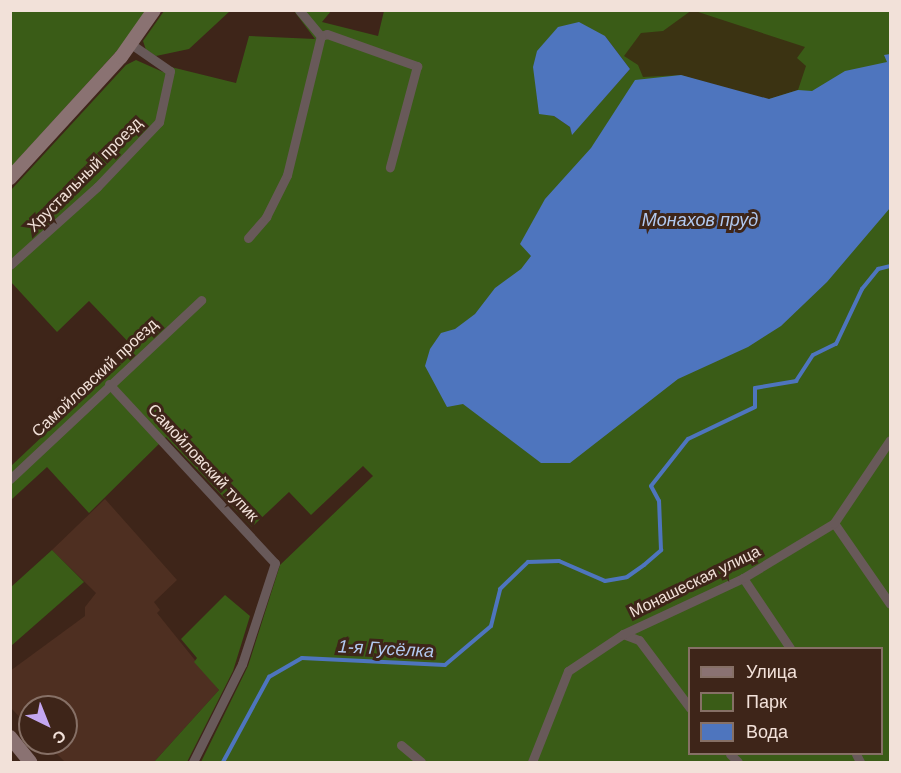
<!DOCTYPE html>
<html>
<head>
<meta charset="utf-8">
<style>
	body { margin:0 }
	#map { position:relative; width:901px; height:773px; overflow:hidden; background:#3e2519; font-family:Arial,sans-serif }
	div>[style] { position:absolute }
	.built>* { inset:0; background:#4e2f21 }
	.green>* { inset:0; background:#3a5c17 }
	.sand>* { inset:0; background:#3b3312 }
	.water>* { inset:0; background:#4e75be }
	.stream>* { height:4px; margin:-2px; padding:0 2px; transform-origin:2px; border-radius:2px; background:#4e75be }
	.minor>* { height:9px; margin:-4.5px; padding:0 4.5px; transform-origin:4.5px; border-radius:4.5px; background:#685959 }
	.secondary>* { height:14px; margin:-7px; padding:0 7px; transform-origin:7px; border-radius:7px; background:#8a7272 }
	span { translate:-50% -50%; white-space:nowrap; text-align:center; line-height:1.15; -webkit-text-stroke:6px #3e2519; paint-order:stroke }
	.street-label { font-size:16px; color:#f2e1d9 }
	.water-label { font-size:18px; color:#b2c9f0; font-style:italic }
	.frame { position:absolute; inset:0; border:12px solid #f2e1d9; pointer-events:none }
	.legend { position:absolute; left:688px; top:647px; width:195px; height:108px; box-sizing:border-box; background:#3e2519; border:2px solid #867066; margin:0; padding:8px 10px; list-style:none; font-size:18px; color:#f2e1d9 }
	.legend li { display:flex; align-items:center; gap:12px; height:30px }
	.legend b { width:30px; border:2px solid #867066 }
	.north { position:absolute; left:18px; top:695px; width:60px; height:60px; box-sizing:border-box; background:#3e2519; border:2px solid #867066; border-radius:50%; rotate:137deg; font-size:16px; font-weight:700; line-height:24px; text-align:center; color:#f2e1d9 }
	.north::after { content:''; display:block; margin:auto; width:21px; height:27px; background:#c4a7f1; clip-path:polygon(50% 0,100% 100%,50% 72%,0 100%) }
</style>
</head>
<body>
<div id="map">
	<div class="built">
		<i style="clip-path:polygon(105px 499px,177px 580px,154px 602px,160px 610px,157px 613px,219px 690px,154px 762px,65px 762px,46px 743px,66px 743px,66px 707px,30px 707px,30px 728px,11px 708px,10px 671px,85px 616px,85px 607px,96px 593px,52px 550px)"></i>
	</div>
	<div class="green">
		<i style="clip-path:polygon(11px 11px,148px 11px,124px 43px,11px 167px)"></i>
		<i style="clip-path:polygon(164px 11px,230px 11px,189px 49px,156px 56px,146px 50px,143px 41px)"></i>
		<i style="clip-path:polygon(evenodd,294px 11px,331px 11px,322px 22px,378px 36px,384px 11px,890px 11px,890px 762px,201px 762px,248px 666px,280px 565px,373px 476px,363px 466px,311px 515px,289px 492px,252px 527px,166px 437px,89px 513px,47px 467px,11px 500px,11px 466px,135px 349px,89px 301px,57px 332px,11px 282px,11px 190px,126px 65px,136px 60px,163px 72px,171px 67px,236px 83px,249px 36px,315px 39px,294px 11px,605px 36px,630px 69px,572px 134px,570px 127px,554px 116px,605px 36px,294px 11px,690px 648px,882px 648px,882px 754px,690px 754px,690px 648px)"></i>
		<i style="clip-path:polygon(52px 550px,84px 582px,11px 646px,11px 587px)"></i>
		<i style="clip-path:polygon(225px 595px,250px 616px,233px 671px,187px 762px,154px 762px,219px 690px,194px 662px,197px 658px,181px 639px)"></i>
	</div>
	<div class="sand">
		<i style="clip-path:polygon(692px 10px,805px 47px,797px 58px,806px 66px,798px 90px,769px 99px,757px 98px,681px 75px,643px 77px,638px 65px,624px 56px,641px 33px,663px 31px)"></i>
	</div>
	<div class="water">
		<i style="clip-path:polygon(579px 22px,605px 36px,630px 69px,572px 135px,570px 127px,554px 116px,539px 114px,533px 67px,537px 51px,558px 27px)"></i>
		<i style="clip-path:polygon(890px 54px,890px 208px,827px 282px,781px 326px,748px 347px,678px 379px,570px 463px,541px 463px,463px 404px,447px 407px,425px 366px,430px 349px,441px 333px,455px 329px,475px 314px,495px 288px,521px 269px,531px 256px,520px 244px,545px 199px,591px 148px,635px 80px,681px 75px,769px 99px,798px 90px,812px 91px,845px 71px,887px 62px,884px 55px)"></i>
	</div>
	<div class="stream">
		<i style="left:223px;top:762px;width:97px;rotate:-61.6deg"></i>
		<i style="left:269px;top:677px;width:38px;rotate:-30deg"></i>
		<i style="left:302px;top:658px;width:143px;rotate:2.8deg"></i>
		<i style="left:445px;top:665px;width:60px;rotate:-40.3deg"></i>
		<i style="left:491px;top:626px;width:38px;rotate:-76deg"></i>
		<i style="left:500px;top:589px;width:39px;rotate:-44deg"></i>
		<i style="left:528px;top:562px;width:31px;rotate:-2deg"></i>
		<i style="left:559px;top:561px;width:50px;rotate:23.5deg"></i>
		<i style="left:605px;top:581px;width:22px;rotate:-10deg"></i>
		<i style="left:627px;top:577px;width:21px;rotate:-35deg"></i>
		<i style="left:644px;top:565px;width:23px;rotate:-41deg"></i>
		<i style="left:661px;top:550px;width:49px;rotate:-92.3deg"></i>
		<i style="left:659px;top:501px;width:17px;rotate:-118deg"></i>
		<i style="left:651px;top:486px;width:60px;rotate:-51.8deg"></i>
		<i style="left:688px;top:439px;width:74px;rotate:-25.5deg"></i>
		<i style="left:755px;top:407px;width:19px;rotate:-90deg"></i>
		<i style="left:755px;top:388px;width:42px;rotate:-9.7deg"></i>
		<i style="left:796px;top:381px;width:31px;rotate:-57deg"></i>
		<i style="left:813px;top:355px;width:25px;rotate:-26deg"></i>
		<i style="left:836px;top:344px;width:61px;rotate:-64.7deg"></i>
		<i style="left:862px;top:289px;width:26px;rotate:-51deg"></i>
		<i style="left:878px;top:269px;width:12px;rotate:-14deg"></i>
	</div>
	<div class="minor">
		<i style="left:299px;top:10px;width:34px;rotate:50deg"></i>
		<i style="left:321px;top:36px;width:6px;rotate:-18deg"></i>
		<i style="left:327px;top:34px;width:96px;rotate:19.6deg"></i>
		<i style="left:417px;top:66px;width:105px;rotate:105deg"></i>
		<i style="left:248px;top:238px;width:28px;rotate:-49deg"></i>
		<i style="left:266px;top:217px;width:47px;rotate:-63.4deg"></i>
		<i style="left:287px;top:175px;width:143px;rotate:-76.3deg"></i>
		<i style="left:10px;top:265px;width:117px;rotate:-41.9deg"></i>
		<i style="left:97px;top:187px;width:90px;rotate:-46.4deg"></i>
		<i style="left:159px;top:122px;width:52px;rotate:-77.8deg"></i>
		<i style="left:170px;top:71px;width:47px;rotate:-145.3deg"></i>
		<i style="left:109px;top:384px;width:244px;rotate:47.2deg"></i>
		<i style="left:275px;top:563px;width:106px;rotate:108.1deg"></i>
		<i style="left:242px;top:664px;width:110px;rotate:116.6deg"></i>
		<i style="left:10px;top:479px;width:262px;rotate:-43.1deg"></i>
		<i style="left:834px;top:523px;width:98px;rotate:55.3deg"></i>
		<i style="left:743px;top:578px;width:84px;rotate:56.1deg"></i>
		<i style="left:623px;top:634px;width:17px;rotate:21deg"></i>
		<i style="left:639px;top:640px;width:85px;rotate:53.1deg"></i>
		<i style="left:401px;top:745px;width:26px;rotate:40deg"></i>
		<i style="left:730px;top:754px;width:11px;rotate:45deg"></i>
		<i style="left:856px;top:754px;width:9px;rotate:63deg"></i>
		<i style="left:532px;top:762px;width:98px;rotate:-68.4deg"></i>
		<i style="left:568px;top:671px;width:66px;rotate:-33.9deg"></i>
		<i style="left:623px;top:634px;width:132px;rotate:-25deg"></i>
		<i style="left:743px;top:578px;width:106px;rotate:-31.1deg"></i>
		<i style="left:834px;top:523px;width:100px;rotate:-56deg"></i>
	</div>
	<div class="secondary">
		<i style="left:10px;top:178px;width:164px;rotate:-47.5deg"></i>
		<i style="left:121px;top:57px;width:57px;rotate:-54.9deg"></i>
		<i style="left:10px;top:737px;width:32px;rotate:51deg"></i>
	</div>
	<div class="street-label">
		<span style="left:85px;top:175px;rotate:-45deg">Хрустальный проезд</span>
		<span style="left:95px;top:378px;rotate:-43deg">Самойловский проезд</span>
		<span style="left:203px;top:463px;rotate:47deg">Самойловский тупик</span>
		<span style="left:695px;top:582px;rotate:-26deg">Монашеская улица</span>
	</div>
	<div class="water-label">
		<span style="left:700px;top:220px">Монахов пруд</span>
		<span style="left:386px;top:649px;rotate:3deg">1-я Гусёлка</span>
	</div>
	<div class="frame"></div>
	<ul class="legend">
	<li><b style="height:8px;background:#8a7272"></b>Улица</li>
	<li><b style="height:16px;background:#3a5c17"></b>Парк</li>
	<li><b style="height:16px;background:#4e75be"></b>Вода</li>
	</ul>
	<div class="north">С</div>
</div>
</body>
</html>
